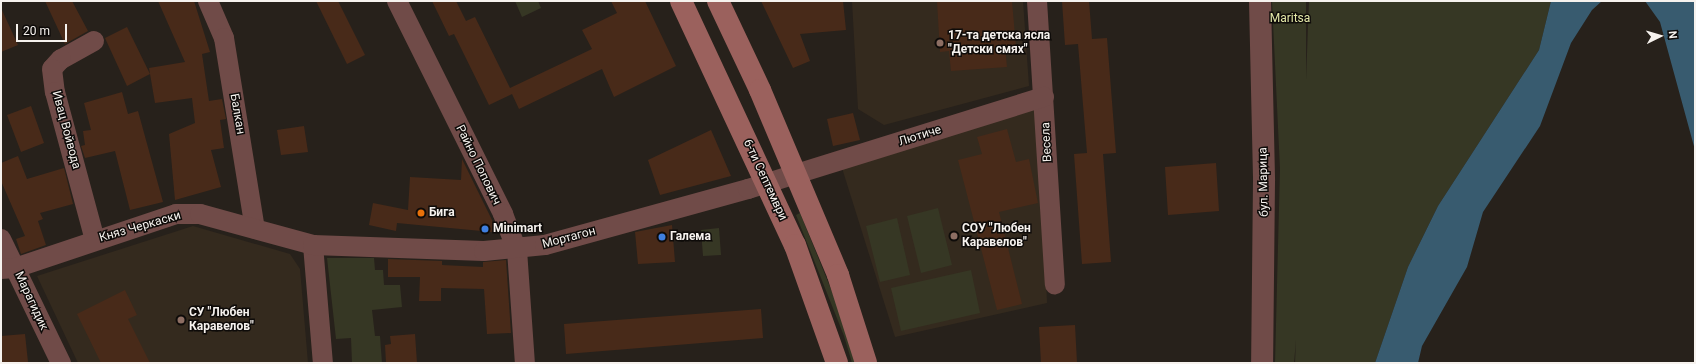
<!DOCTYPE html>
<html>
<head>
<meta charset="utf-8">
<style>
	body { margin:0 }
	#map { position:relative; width:1696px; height:364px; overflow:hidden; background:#27211b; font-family:Roboto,sans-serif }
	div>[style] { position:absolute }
	.built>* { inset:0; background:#342a1e }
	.green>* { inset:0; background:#363724 }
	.water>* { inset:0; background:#385b6f }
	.building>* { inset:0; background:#482a19 }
	.minor>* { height:20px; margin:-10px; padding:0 10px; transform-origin:10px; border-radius:10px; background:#704b48 }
	.tertiary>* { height:22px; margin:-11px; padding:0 11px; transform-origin:11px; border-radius:11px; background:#704b48 }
	.secondary>* { height:22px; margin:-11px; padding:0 11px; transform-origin:11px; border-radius:11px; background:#9b615d }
	.dots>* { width:11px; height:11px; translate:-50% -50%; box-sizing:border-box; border:2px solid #0e0b09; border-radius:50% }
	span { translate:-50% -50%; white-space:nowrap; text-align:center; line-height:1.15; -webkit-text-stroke:3px #0e0b09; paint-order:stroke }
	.park-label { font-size:12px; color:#e4e8a8 }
	.poi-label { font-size:12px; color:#f6f2ee; font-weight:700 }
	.left { translate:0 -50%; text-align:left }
	.street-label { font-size:12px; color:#f6f2ee }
	.frame { position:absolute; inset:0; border:2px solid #f6f2ee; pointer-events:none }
	.north { position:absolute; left:1640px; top:16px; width:40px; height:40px; -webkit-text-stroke:3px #0e0b09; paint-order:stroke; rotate:85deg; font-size:11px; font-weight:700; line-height:16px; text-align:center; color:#f6f2ee }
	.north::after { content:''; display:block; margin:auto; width:14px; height:18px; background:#f6f2ee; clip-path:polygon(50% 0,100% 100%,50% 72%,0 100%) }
	.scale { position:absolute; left:16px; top:24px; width:51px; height:18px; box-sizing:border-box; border:2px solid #f6f2ee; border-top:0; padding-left:5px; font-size:12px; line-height:14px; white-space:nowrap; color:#f6f2ee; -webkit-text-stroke:3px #0e0b09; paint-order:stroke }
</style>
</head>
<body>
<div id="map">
	<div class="built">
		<i style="clip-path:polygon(852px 1px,1023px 1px,1029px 86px,884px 125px,858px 109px)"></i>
		<i style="clip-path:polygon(1039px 104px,1047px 303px,895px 337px,842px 168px)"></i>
		<i style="clip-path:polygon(193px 226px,290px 254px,300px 269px,308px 363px,78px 363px,37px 276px)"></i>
	</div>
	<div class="green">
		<i style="clip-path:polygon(515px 1px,538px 1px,541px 8px,522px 17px)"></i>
		<i style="clip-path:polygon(1272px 1px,1306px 1px,1306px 80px,1309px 1px,1551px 1px,1539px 50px,1438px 206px,1408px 267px,1375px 363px,1295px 363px,1296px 340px,1294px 363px,1275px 363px,1280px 169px)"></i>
		<i style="clip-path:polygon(938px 208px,952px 265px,921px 273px,907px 216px)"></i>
		<i style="clip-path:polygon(800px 213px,850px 336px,857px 363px,852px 363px,844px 336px,796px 215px)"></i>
		<i style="clip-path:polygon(897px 218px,910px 275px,880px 282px,866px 226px)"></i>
		<i style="clip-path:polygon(719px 228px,721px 255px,703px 256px,701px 230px)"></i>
		<i style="clip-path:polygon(327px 258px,374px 258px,375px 270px,383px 270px,384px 285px,400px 285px,402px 307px,372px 310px,375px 336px,380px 336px,382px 363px,352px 363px,351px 338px,336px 339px)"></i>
		<i style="clip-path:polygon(971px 270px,980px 313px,901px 331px,891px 288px)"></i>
	</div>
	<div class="water">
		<i style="clip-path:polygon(1551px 1px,1602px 1px,1592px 10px,1571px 43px,1540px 126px,1483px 212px,1467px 267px,1422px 346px,1418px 363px,1375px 363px,1408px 267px,1438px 206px,1539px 50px)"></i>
		<i style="clip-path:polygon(1645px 1px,1695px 1px,1695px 150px,1660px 22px)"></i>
	</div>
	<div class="building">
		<i style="clip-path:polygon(45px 1px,72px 1px,88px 31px,65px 44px)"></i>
		<i style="clip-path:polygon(158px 1px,194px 1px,210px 52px,202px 54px,209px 101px,222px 99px,226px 119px,220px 120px,224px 148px,211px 150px,221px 187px,175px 200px,169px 134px,195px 123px,192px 98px,155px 103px,149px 68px,185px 62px)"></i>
		<i style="clip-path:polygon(316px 1px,338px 1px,365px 55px,347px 64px)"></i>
		<i style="clip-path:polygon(432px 1px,456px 1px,466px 21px,475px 17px,510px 88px,592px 49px,582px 30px,617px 13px,611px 1px,645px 1px,676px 66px,614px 97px,602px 69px,519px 109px,512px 94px,489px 105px,454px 34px,449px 36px)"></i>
		<i style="clip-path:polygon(761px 1px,843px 1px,846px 30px,800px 34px,810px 61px,793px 68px)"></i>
		<i style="clip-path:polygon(937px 1px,1012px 1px,1016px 47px,1005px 47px,1007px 67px,951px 71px,949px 51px,940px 52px)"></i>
		<i style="clip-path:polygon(1062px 1px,1089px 1px,1092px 39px,1107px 38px,1116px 153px,1103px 154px,1111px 262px,1082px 264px,1074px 154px,1087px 153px,1078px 44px,1065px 45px)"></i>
		<i style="clip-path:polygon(1px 8px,18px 45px,1px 52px)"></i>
		<i style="clip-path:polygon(127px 27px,150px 74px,127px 86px,105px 38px)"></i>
		<i style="clip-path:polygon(122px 92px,128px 114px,138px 111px,163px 202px,130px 210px,115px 151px,85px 158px,81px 146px,85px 145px,83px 131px,91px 130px,84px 103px)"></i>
		<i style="clip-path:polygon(31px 106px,44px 143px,21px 152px,7px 115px)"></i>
		<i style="clip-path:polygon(853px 113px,860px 140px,833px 146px,827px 119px)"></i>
		<i style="clip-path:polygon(304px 126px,308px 152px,281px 155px,277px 130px)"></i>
		<i style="clip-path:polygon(1007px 129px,1016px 162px,1029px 159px,1038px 203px,999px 212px,1022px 304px,997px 310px,958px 160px,982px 154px,977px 137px)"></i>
		<i style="clip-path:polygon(711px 130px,731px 176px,660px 195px,648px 160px)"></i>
		<i style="clip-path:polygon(18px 156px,27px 179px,64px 168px,73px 204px,40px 213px,43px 219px,38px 221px,46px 245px,21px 254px,16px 239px,25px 236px,1px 181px,1px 163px)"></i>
		<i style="clip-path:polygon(462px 159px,493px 222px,492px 232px,397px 223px,396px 231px,369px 225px,373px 203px,408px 210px,410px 177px,461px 180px)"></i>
		<i style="clip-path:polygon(1216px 163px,1219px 211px,1168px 215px,1165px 167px)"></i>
		<i style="clip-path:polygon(672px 225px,675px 262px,638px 264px,635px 232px)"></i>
		<i style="clip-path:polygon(388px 259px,442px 261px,442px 265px,483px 267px,483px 262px,506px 260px,511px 333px,487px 334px,484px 289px,441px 288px,441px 301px,419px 301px,420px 277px,388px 277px)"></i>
		<i style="clip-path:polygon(125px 290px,137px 315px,128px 319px,150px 363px,101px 363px,77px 314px)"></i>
		<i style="clip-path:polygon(761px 309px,763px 338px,566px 354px,564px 324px)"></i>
		<i style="clip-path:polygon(1075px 325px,1077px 363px,1041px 363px,1039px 327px)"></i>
		<i style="clip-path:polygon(25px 334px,28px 362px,1px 363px,1px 336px)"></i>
		<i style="clip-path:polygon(415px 334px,417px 363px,386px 363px,385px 345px,391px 344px,390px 336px)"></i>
	</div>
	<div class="minor">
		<i style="left:208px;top:1px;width:40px;rotate:66.6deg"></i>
		<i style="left:224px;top:38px;width:193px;rotate:80.8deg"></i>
		<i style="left:397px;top:1px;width:238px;rotate:63.5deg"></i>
		<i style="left:503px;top:214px;width:39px;rotate:69deg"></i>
		<i style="left:517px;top:250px;width:113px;rotate:86deg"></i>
		<i style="left:1037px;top:1px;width:284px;rotate:86.4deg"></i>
		<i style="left:94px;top:41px;width:38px;rotate:151deg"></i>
		<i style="left:61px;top:59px;width:13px;rotate:132deg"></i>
		<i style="left:52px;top:69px;width:23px;rotate:83deg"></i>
		<i style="left:55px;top:92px;width:153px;rotate:74.9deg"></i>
		<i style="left:1px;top:239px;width:138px;rotate:64.2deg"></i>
		<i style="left:313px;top:245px;width:118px;rotate:85.2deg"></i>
		<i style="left:1px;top:269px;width:14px;rotate:-4deg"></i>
		<i style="left:15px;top:268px;width:170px;rotate:-18.5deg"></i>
		<i style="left:176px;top:214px;width:24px"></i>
		<i style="left:200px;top:214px;width:117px;rotate:15.3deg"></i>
		<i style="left:313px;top:245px;width:171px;rotate:2deg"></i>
		<i style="left:484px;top:251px;width:61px;rotate:-5.6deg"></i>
		<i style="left:545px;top:245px;width:211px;rotate:-15.4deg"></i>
		<i style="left:748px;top:189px;width:310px;rotate:-17.3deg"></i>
	</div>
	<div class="tertiary">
		<i style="left:1260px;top:1px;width:180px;rotate:88.7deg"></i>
		<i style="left:1264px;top:181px;width:182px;rotate:90.6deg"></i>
	</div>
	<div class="secondary">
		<i style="left:681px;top:1px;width:269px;rotate:65deg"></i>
		<i style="left:795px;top:245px;width:125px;rotate:70.4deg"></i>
		<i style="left:718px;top:1px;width:98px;rotate:64.7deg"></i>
		<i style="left:760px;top:90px;width:201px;rotate:67.1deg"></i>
		<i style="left:838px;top:275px;width:92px;rotate:72.3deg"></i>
	</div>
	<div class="dots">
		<i style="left:940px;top:43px;background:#8d6e63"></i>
		<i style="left:421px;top:213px;background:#e8710a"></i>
		<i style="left:485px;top:229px;background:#3f7fe0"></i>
		<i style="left:954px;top:236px;background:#8d6e63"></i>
		<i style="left:662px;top:237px;background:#3f7fe0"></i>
		<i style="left:181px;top:320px;background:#8d6e63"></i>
	</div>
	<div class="park-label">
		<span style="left:1290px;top:19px">Maritsa</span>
	</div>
	<div class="poi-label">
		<span class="left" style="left:948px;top:43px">17-та детска ясла<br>"Детски смях"</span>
		<span class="left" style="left:429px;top:213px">Бига</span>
		<span class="left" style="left:493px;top:229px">Minimart</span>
		<span class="left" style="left:962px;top:236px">СОУ "Любен<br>Каравелов"</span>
		<span class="left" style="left:670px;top:237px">Галема</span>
		<span class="left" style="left:189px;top:320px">СУ "Любен<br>Каравелов"</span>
	</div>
	<div class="street-label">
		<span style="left:237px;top:114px;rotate:80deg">Балкан</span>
		<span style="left:66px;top:130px;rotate:75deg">Ивац Войвода</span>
		<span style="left:920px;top:136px;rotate:-17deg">Лютиче</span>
		<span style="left:1047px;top:142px;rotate:-93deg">Весела</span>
		<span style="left:478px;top:165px;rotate:64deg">Райно Попович</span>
		<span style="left:765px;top:180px;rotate:65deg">6-ти Септември</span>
		<span style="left:1264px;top:182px;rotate:-91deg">бул. Марица</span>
		<span style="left:140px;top:227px;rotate:-16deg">Княз Черкаски</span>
		<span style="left:569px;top:238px;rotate:-15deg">Мортагон</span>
		<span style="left:31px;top:301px;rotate:65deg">Марагидик</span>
	</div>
	<div class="frame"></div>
	<div class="north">N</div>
	<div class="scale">20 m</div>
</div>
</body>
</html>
